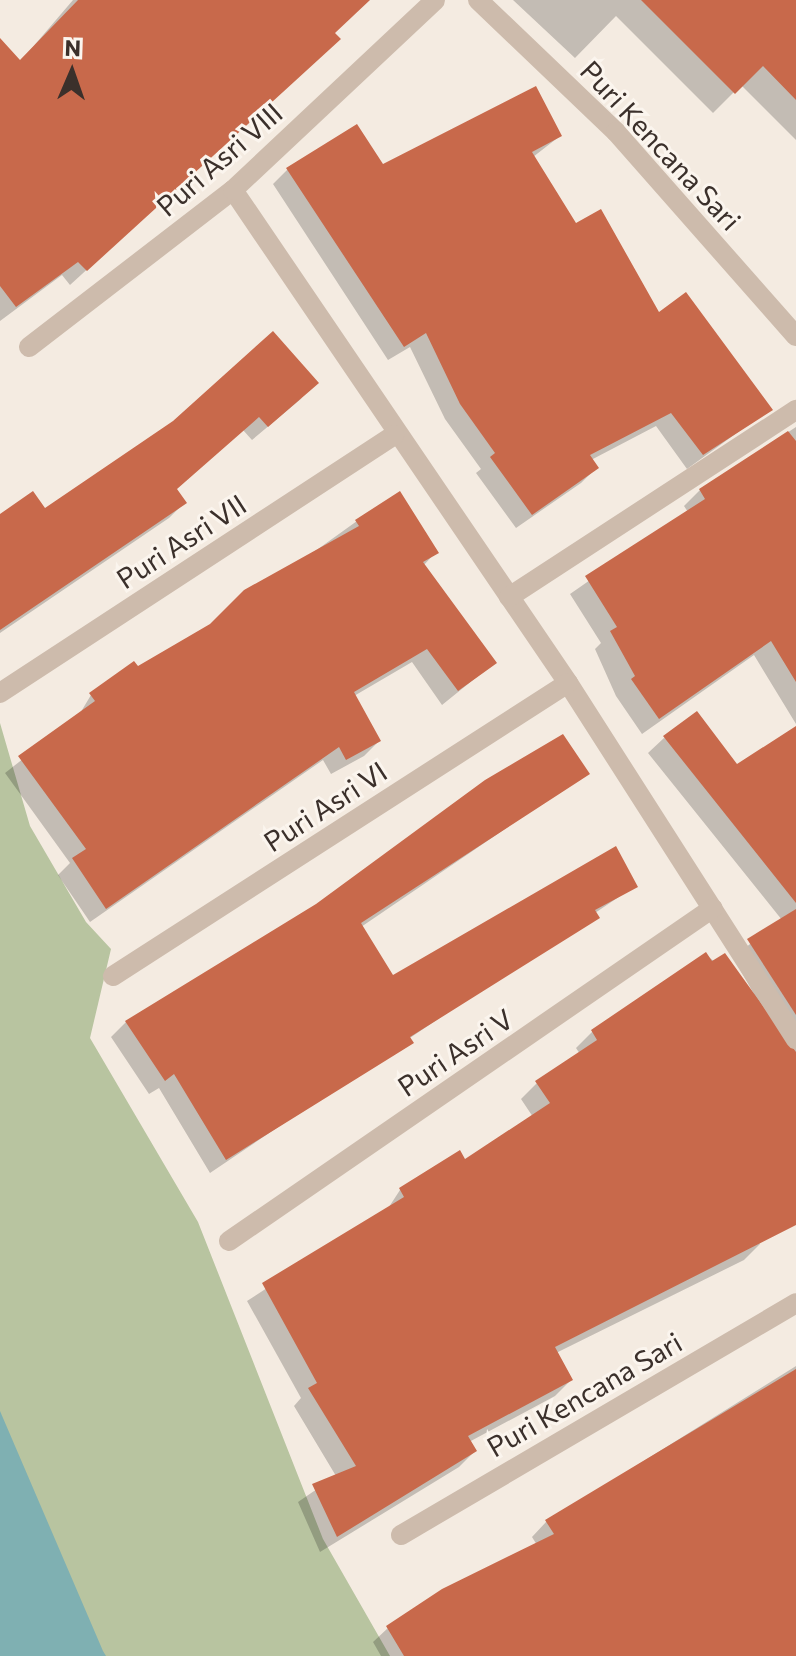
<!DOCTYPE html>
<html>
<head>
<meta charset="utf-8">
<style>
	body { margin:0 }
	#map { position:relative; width:796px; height:1656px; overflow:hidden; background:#f4ebe1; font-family:Commissioner,sans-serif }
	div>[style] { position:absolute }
	.green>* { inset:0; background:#b8c4a0 }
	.water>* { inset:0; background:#7fb0b2 }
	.shadow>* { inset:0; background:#0003 }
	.building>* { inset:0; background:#c8694b }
	.minor>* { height:20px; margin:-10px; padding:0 10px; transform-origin:10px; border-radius:10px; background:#cdbbac }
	span { translate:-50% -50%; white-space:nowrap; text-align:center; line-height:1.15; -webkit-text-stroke:6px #fbf5ee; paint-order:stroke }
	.street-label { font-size:28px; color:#3b302b }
	.north { position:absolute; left:32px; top:32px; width:80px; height:80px; -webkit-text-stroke:6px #fbf5ee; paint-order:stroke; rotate:2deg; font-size:22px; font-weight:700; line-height:32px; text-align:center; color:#3b302b }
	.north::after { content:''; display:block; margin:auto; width:28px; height:36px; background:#3b302b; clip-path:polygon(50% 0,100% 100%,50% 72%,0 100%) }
</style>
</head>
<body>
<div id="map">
	<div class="green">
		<i style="clip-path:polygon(0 723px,30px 826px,86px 922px,111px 949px,90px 1038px,198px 1222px,323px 1539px,390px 1656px,73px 1656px,0 1496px)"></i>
	</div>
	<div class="water">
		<i style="clip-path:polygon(0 1411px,103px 1651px,106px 1656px,0 1656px)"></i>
	</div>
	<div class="shadow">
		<i style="clip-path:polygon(73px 0,369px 0,333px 33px,323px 54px,70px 285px,62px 275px,0 321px,0 54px,20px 62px)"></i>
		<i style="clip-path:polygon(513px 0,796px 0,796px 140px,741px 85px,713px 113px,616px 16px,575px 58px)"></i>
		<i style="clip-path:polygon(560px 136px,533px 157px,575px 225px,658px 315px,770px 409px,687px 469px,656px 426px,591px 460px,596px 468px,581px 483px,516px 528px,476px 473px,481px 469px,445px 419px,410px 347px,388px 360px,273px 184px,288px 169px,382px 167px)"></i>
		<i style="clip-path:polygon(302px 398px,252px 440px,243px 430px,175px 490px,184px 503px,169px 518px,0 633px,0 517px,45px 511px)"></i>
		<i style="clip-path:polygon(796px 427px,796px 724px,754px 655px,642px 734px,616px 696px,595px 649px,601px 643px,570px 594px,688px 512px,684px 506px,700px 490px)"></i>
		<i style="clip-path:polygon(357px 521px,436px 552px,423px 566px,494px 663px,442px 705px,412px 662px,354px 696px,379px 741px,364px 756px,331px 774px,323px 760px,90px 922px,58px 875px,70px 863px,5px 773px,79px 715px,91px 695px,211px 626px)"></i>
		<i style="clip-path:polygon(796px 729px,796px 1206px,753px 1233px,760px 1244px,744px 1260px,556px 1353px,571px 1380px,555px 1396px,469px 1442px,475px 1451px,459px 1467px,320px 1552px,298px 1502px,336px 1476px,294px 1406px,301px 1398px,247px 1301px,387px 1210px,400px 1190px,465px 1162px,533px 1117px,521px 1099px,537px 1083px,580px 1054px,576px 1048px,592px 1032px,705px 954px,754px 994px,733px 957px,782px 920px,648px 753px,664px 738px,737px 767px)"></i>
		<i style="clip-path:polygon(587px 773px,361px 927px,392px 977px,635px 886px,210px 1173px,159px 1088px,149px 1094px,111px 1037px,126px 1022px)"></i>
		<i style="clip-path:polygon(796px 1366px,796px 1646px,782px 1656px,381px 1656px,373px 1642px,388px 1628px,537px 1545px,532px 1537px,546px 1522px)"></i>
	</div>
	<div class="building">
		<i style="clip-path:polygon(78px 0,370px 0,335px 33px,341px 39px,87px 271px,78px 262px,16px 307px,0 286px,0 38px,20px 60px)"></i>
		<i style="clip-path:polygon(641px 0,796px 0,796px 100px,763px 66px,735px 94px)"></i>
		<i style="clip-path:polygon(536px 86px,562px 136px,532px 152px,576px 223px,601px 209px,659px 312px,686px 292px,773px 410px,703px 455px,671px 413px,590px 455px,599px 468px,532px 515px,490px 457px,495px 453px,460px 404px,426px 333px,404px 347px,286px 168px,357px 124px,383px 164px)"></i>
		<i style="clip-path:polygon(273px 331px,319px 383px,268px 427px,259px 417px,177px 489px,187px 503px,0 630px,0 514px,33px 491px,45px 508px,173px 421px)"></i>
		<i style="clip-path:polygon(788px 431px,796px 441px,796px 682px,771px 641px,659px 719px,631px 679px,635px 676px,610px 631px,617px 627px,585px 576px,705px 499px,699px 489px)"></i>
		<i style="clip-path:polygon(400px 491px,439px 553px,423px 562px,497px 663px,458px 691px,427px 649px,354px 692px,381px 741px,346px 760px,339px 747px,106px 909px,72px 858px,86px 849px,18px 756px,95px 701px,89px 693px,134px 661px,138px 666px,210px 624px,244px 590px,359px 526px,355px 520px)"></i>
		<i style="clip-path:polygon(697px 711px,737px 764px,796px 726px,796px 903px,663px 736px)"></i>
		<i style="clip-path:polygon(563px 734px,590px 774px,361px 923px,393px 975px,616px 846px,638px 887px,595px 910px,600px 918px,410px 1037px,414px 1043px,226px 1160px,174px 1074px,165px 1081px,125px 1021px,316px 904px,485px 780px)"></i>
		<i style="clip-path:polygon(796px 909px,796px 1015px,747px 939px)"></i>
		<i style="clip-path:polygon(706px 952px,712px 961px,725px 953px,796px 1052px,796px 1225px,555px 1347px,573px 1380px,468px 1436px,477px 1451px,337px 1537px,312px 1484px,356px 1466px,308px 1388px,317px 1383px,262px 1283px,404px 1197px,399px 1188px,460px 1150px,465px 1159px,550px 1103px,535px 1081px,597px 1040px,591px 1030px)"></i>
		<i style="clip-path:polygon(796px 1369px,796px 1656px,404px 1656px,386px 1626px,442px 1589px,554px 1534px,545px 1520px)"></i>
	</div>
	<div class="minor">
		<i style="left:478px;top:0;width:191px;rotate:43.7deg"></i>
		<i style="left:616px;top:132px;width:272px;rotate:48.6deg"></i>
		<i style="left:233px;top:190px;width:596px;rotate:55.8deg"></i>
		<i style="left:568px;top:683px;width:423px;rotate:57.4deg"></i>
		<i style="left:29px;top:347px;width:257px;rotate:-37.6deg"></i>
		<i style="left:233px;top:190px;width:277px;rotate:-43.2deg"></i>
		<i style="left:509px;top:597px;width:343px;rotate:-33.1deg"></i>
		<i style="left:0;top:693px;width:471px;rotate:-33.2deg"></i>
		<i style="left:113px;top:976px;width:541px;rotate:-32.78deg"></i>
		<i style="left:229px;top:1241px;width:587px;rotate:-34.53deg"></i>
		<i style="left:401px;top:1535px;width:458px;rotate:-30.4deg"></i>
	</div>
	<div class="street-label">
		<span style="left:661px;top:145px;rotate:47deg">Puri Kencana Sari</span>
		<span style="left:219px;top:159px;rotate:-41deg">Puri Asri VIII</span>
		<span style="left:181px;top:541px;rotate:-33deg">Puri Asri VII</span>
		<span style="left:325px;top:806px;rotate:-33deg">Puri Asri VI</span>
		<span style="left:455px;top:1052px;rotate:-34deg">Puri Asri V</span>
		<span style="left:584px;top:1394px;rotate:-30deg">Puri Kencana Sari</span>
	</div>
	<div class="north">N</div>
</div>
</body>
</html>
